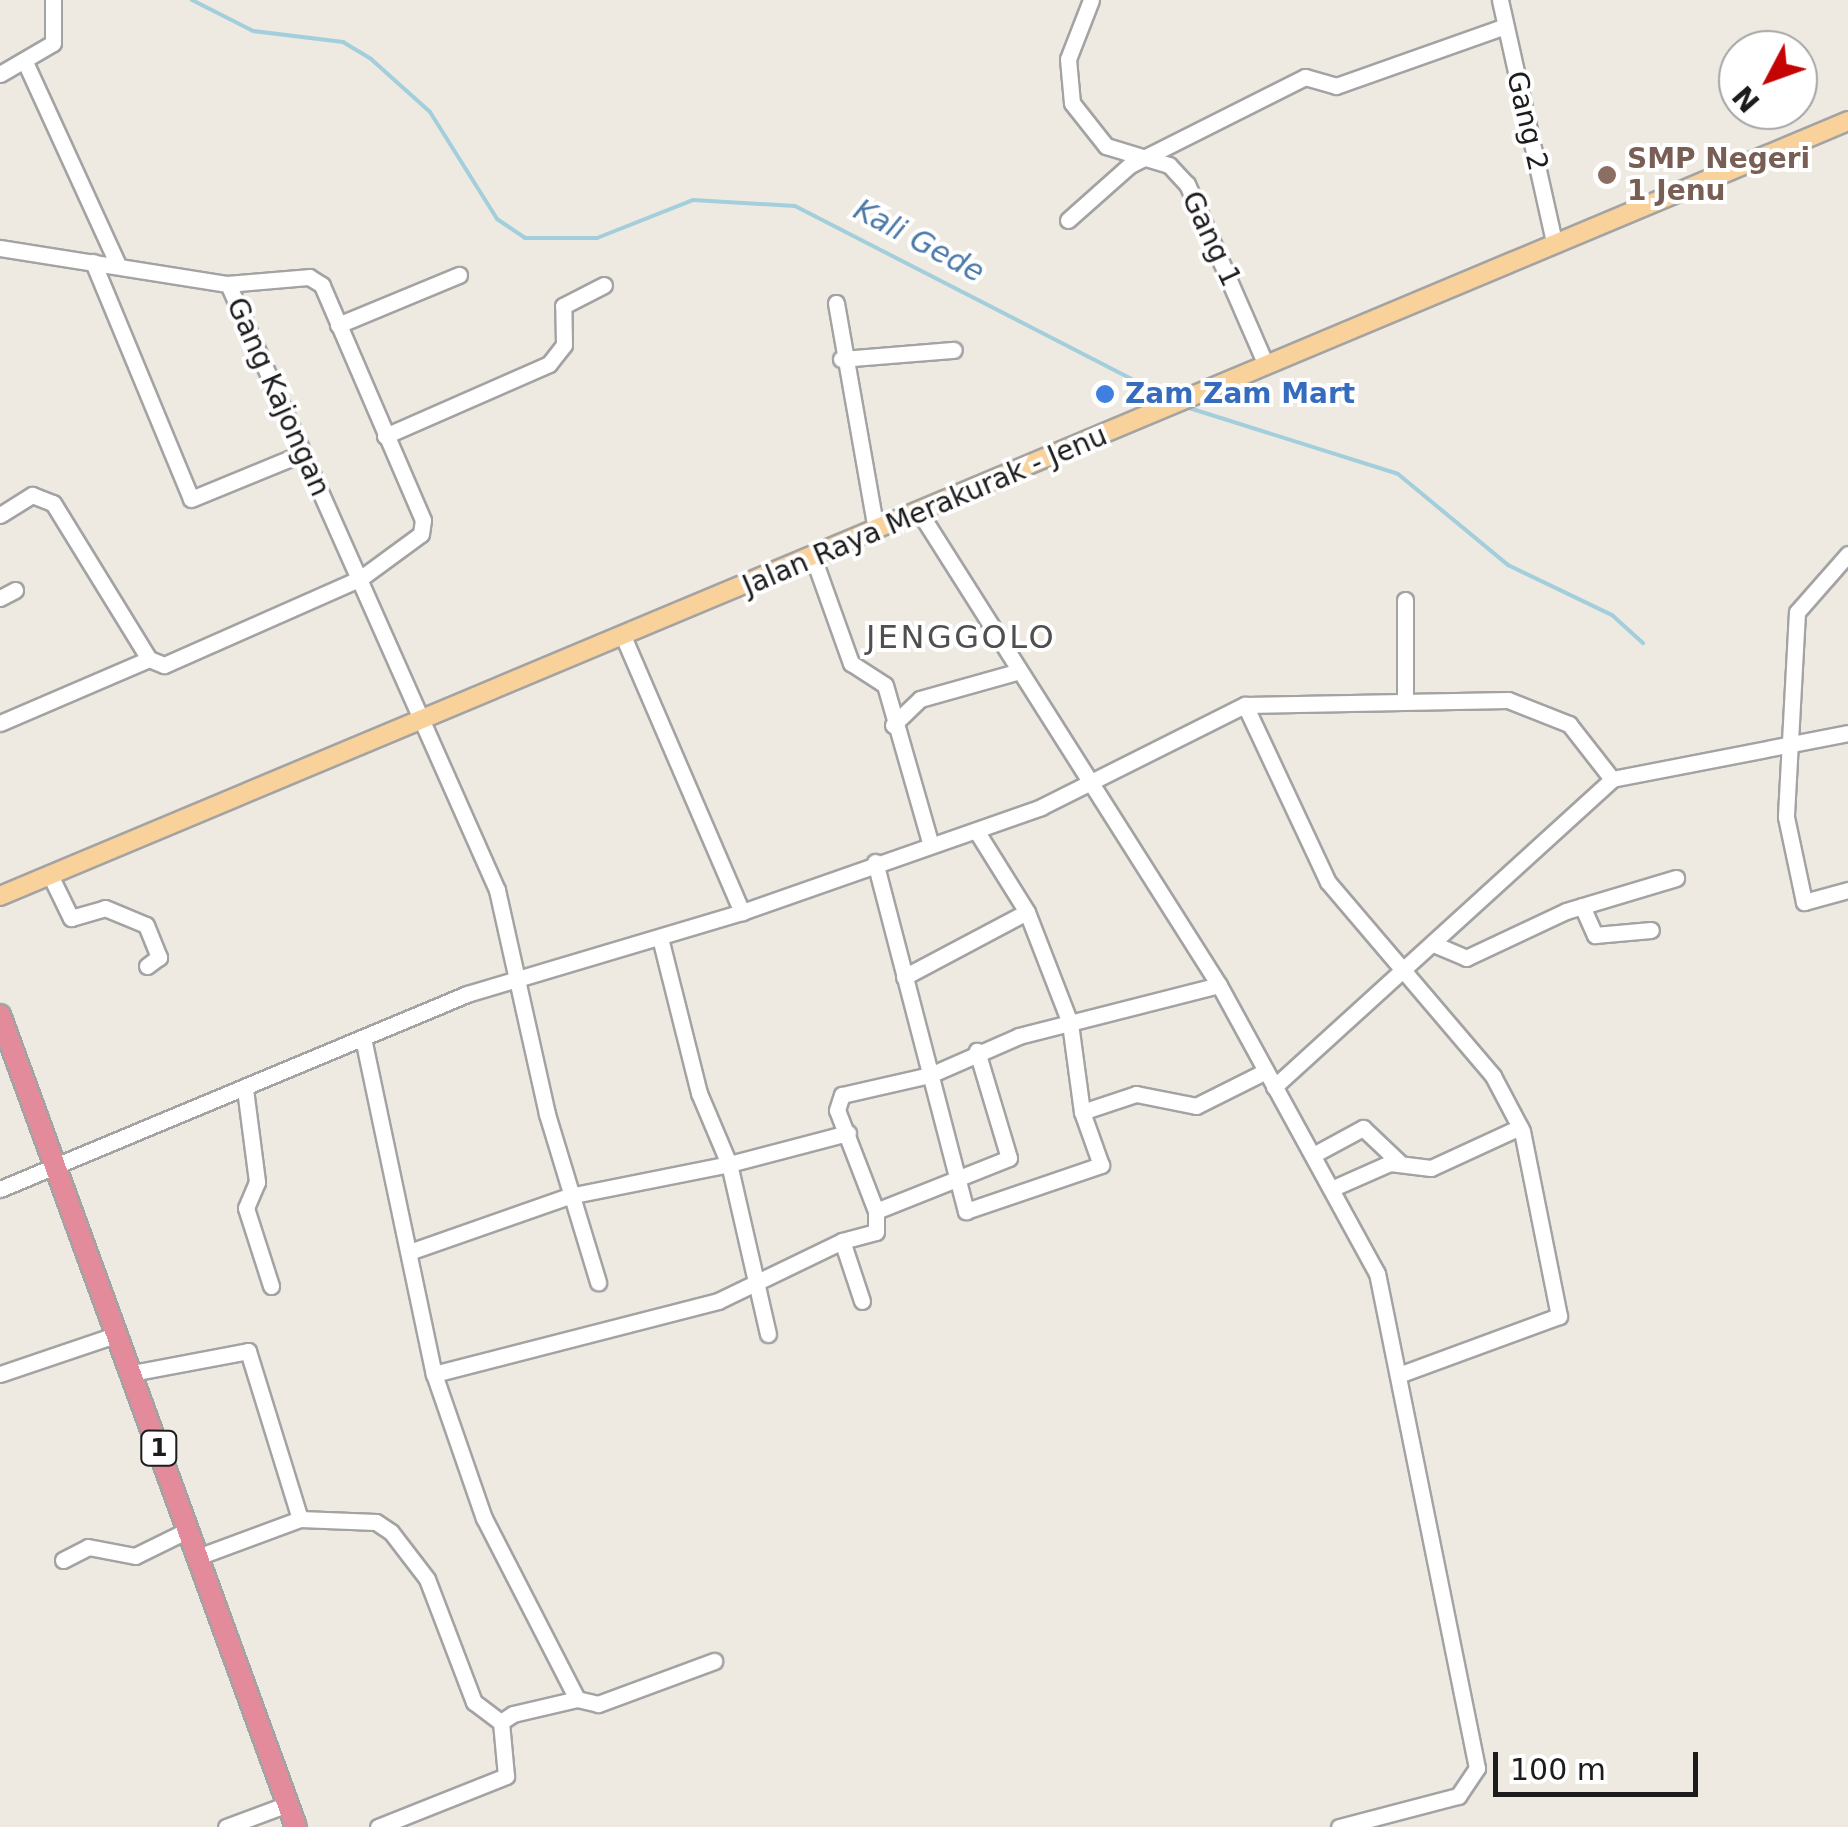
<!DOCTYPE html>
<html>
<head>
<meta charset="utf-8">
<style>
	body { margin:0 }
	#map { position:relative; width:1848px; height:1827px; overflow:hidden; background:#eeeae2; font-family:"DejaVu Sans",sans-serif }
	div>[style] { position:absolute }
	.stream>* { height:4px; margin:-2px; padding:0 2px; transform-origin:2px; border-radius:2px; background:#a3cedb }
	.roads { filter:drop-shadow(2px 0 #a3a3a3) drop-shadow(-2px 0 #a3a3a3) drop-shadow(0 2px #a3a3a3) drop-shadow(0 -2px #a3a3a3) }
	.minor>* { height:15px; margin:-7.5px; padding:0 7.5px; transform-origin:7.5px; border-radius:7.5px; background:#fff }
	.major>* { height:18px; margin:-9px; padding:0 9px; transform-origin:9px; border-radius:9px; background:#f9d19b }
	.highway>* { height:20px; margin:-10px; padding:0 10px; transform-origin:10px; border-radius:10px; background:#e48b9b }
	.dots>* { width:28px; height:28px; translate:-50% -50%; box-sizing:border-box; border:5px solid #fff; border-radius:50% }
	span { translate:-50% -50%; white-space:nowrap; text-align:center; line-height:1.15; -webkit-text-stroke:8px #fff; paint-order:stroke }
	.shield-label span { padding:2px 8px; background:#fff; border:2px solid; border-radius:8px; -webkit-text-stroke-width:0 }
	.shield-label { font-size:25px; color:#1c1c1c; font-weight:700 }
	.street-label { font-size:28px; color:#1c1c1c }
	.education-label { font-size:28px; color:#785e54; font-weight:700 }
	.left { translate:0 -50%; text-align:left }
	.shop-label { font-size:28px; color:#366cbe; font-weight:700 }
	.water-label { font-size:30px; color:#4b7aa9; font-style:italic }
	.quarter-label { font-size:32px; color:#4f4f4f; letter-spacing:2.5px }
	.north { position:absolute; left:1718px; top:30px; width:100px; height:100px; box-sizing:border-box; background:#fff; border:2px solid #a4a4a4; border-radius:50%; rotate:229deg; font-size:28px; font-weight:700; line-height:40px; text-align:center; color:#1c1c1c }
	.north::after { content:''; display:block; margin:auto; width:35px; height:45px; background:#c40504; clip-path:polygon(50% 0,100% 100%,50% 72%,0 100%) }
	.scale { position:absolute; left:1493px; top:1752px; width:205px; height:45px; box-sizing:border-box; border:5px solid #1c1c1c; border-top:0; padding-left:12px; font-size:30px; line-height:35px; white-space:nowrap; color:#1c1c1c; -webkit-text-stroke:8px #fff; paint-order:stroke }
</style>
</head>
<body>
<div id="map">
	<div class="stream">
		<i style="left:192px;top:0;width:68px;rotate:26.9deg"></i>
		<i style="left:253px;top:31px;width:91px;rotate:7deg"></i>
		<i style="left:343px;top:42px;width:33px;rotate:31deg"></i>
		<i style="left:371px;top:59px;width:79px;rotate:41.9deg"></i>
		<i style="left:430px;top:112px;width:126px;rotate:57.9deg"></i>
		<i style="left:497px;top:219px;width:34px;rotate:34deg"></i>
		<i style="left:525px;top:238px;width:72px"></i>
		<i style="left:597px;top:238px;width:103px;rotate:-21.6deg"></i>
		<i style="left:693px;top:200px;width:102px;rotate:3.4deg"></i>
		<i style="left:795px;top:206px;width:420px;rotate:27.2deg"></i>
		<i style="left:1186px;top:407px;width:222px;rotate:17.5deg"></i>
		<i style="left:1398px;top:474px;width:143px;rotate:39.6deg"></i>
		<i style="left:1508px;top:565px;width:115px;rotate:25.7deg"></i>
		<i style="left:1612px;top:615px;width:42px;rotate:42.1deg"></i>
	</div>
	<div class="roads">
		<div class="minor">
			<i style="left:1091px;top:0;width:63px;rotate:111.3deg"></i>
			<i style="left:1068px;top:59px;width:44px;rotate:84.8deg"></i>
			<i style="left:1072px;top:103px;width:55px;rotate:51.7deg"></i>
			<i style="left:1106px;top:146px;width:66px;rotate:16.8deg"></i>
			<i style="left:1169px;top:165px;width:26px;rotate:47deg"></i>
			<i style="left:1187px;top:184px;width:197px;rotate:66.4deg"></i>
			<i style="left:1500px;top:0;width:248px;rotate:77.4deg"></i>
			<i style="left:26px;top:64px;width:219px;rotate:65.4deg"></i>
			<i style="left:0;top:74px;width:61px;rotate:-30.3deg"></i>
			<i style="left:53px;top:43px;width:43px;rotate:-90deg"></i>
			<i style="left:1068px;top:220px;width:83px;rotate:-41.6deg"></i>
			<i style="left:1130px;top:165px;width:196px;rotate:-26.7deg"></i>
			<i style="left:1305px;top:77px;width:32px;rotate:16deg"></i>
			<i style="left:1336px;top:86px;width:179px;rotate:-19.5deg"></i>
			<i style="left:0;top:248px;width:231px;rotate:9deg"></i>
			<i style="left:228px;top:284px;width:663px;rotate:66.06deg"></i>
			<i style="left:497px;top:890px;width:230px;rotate:77.4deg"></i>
			<i style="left:547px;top:1114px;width:176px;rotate:73.1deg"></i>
			<i style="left:93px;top:262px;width:256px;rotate:67.5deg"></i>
			<i style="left:191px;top:499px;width:121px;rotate:-22.3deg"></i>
			<i style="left:836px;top:303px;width:231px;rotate:80deg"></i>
			<i style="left:338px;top:325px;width:131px;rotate:-22.5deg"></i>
			<i style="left:841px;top:359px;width:113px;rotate:-4.6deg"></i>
			<i style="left:385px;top:436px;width:179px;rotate:-23.7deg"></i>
			<i style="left:549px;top:364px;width:24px;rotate:-52deg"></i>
			<i style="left:564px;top:345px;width:39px;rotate:-91deg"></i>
			<i style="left:563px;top:306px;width:46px;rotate:-27.1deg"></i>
			<i style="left:920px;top:513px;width:559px;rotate:57.65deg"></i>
			<i style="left:1219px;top:985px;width:328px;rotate:61.3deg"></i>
			<i style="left:1377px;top:1273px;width:505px;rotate:78.58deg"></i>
			<i style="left:1477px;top:1768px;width:34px;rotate:124deg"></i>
			<i style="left:1458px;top:1796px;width:123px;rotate:165.4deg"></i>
			<i style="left:0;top:515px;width:38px;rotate:-32deg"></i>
			<i style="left:32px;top:495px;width:22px;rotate:21deg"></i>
			<i style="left:53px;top:503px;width:183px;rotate:58.4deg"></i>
			<i style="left:149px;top:659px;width:16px;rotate:22deg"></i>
			<i style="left:164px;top:665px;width:215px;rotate:-23.8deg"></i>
			<i style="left:361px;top:578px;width:74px;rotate:-36.3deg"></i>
			<i style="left:421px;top:534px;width:14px;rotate:-82deg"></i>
			<i style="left:423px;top:520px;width:256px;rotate:-113.3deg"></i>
			<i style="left:322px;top:285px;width:15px;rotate:-148deg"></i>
			<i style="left:309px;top:277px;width:81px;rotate:175.1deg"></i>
			<i style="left:1848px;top:554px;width:77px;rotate:131.3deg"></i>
			<i style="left:1797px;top:612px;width:205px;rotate:93.1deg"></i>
			<i style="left:1786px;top:817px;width:87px;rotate:78deg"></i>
			<i style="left:1804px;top:902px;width:46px;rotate:-15.3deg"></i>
			<i style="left:813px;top:557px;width:113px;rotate:70.3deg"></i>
			<i style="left:851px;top:663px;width:40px;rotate:32.9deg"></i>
			<i style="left:885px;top:685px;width:166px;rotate:74deg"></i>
			<i style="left:0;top:598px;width:17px;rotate:-28deg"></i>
			<i style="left:1405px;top:600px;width:98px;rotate:90deg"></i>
			<i style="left:623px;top:636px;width:301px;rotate:66.7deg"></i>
			<i style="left:1245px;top:705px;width:195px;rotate:64.9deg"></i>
			<i style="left:1328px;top:882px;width:255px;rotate:49.6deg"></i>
			<i style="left:1493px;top:1076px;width:62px;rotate:62.2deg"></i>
			<i style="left:1522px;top:1131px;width:189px;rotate:78.7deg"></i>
			<i style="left:1559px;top:1316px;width:165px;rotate:159.8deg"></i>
			<i style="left:0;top:723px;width:162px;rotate:-23.2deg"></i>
			<i style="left:893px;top:725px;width:37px;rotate:-44deg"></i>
			<i style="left:920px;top:699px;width:100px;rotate:-15.7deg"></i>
			<i style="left:875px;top:862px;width:361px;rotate:75.4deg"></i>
			<i style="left:966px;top:1211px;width:143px;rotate:-18.8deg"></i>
			<i style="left:1101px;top:1165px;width:56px;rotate:-109.7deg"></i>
			<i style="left:1082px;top:1112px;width:90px;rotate:-97.7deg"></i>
			<i style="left:1070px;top:1023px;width:119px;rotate:-111.2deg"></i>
			<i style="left:50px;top:875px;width:48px;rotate:64deg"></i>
			<i style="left:71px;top:918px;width:35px;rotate:-16deg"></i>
			<i style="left:105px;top:908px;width:44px;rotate:22.5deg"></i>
			<i style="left:146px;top:925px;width:35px;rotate:68deg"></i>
			<i style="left:159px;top:957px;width:15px;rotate:143deg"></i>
			<i style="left:1582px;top:906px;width:32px;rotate:66deg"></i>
			<i style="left:1595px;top:935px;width:56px;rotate:-5.1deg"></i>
			<i style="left:1436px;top:945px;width:33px;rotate:23deg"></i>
			<i style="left:1466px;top:958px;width:110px;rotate:-25.2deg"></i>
			<i style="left:1566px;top:911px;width:115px;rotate:-16.7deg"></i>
			<i style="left:904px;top:977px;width:139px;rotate:-27.9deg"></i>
			<i style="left:1027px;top:912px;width:94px;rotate:-122deg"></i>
			<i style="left:363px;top:1038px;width:343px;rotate:78.1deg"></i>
			<i style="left:434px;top:1374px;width:293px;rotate:-14.4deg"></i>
			<i style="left:718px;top:1301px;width:138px;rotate:-25.8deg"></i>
			<i style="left:1274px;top:1087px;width:457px;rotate:-42.3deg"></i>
			<i style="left:245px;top:1089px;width:94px;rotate:82.6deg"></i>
			<i style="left:257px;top:1182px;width:28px;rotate:113deg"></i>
			<i style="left:246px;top:1208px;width:82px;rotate:72.2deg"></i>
			<i style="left:1082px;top:1112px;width:57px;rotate:-18.4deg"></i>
			<i style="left:1136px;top:1094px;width:61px;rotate:11.3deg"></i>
			<i style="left:1196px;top:1106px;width:76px;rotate:-26.6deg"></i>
			<i style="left:1313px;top:1155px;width:57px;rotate:-28.4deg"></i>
			<i style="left:1363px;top:1128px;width:50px;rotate:43.4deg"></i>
			<i style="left:0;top:1189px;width:506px;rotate:-22.66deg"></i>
			<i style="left:467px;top:994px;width:287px;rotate:-16.6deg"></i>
			<i style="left:742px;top:912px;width:317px;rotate:-19.3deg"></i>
			<i style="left:1041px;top:807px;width:228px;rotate:-26.6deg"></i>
			<i style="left:1245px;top:705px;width:263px;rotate:-1.1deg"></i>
			<i style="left:1508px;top:700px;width:66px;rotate:21.5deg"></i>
			<i style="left:1569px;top:724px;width:70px;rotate:52deg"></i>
			<i style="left:1612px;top:779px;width:240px;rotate:-11deg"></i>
			<i style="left:1331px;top:1189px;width:64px;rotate:-23.8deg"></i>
			<i style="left:1390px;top:1163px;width:41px;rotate:7deg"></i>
			<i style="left:1431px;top:1168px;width:98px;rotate:-24.7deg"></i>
			<i style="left:876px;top:1211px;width:108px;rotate:-111.1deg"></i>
			<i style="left:837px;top:1110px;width:16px;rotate:-72deg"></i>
			<i style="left:842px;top:1095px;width:90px;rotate:-12.8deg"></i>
			<i style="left:930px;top:1075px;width:97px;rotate:-23.7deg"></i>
			<i style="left:1019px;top:1036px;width:206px;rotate:-14.3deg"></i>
			<i style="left:412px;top:1251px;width:166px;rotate:-19.3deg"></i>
			<i style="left:569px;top:1196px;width:163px;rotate:-11.3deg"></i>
			<i style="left:729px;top:1164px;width:77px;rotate:-112.9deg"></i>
			<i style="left:699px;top:1093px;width:160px;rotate:-104.1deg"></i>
			<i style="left:862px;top:1301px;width:63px;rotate:-108.4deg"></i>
			<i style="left:842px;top:1241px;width:35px;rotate:-15deg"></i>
			<i style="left:876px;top:1232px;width:21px;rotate:-90deg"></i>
			<i style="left:876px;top:1211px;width:143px;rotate:-21.7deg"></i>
			<i style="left:1009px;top:1158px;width:112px;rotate:-106.7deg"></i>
			<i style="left:768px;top:1334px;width:174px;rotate:-102.9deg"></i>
			<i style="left:729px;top:1164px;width:123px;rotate:-14.6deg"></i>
			<i style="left:132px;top:1373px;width:118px;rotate:-10.7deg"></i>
			<i style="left:248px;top:1351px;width:176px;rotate:72.8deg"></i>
			<i style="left:300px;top:1519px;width:110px;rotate:159.7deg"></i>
			<i style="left:0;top:1374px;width:125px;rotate:-18.7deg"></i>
			<i style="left:434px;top:1374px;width:152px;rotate:70.9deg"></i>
			<i style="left:484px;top:1518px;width:203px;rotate:62.8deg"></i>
			<i style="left:300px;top:1519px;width:76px;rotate:2.3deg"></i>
			<i style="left:376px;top:1522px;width:18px;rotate:34deg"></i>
			<i style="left:391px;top:1532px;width:59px;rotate:52.5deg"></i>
			<i style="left:427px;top:1579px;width:132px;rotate:69.1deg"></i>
			<i style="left:474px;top:1702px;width:34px;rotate:37deg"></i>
			<i style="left:63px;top:1560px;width:28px;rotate:-27deg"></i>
			<i style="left:88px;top:1547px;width:48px;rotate:10.8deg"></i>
			<i style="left:135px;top:1556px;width:59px;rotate:-26.1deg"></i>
			<i style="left:226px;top:1827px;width:66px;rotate:-20.4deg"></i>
			<i style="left:378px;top:1827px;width:138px;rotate:-21.7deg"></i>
			<i style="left:506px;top:1776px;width:54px;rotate:-95.3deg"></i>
			<i style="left:501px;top:1722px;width:14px;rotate:-34deg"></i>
			<i style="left:513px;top:1714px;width:66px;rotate:-13.2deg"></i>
			<i style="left:577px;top:1699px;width:22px;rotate:13deg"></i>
			<i style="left:598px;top:1704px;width:124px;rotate:-20.3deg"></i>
		</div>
		<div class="major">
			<i style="left:0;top:896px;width:2004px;rotate:-22.75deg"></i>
		</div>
		<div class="highway">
			<i style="left:0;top:1015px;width:864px;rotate:69.97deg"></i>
		</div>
	</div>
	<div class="dots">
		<i style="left:1607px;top:175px;background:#8d6e63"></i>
		<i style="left:1105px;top:394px;background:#3f7fe0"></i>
	</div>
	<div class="shield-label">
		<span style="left:159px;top:1448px">1</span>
	</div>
	<div class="street-label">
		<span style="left:1527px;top:121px;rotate:77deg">Gang 2</span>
		<span style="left:1211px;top:239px;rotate:65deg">Gang 1</span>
		<span style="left:278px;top:397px;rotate:66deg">Gang Kajongan</span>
		<span style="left:925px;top:511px;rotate:-23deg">Jalan Raya Merakurak - Jenu</span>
	</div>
	<div class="education-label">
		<span class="left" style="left:1627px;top:175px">SMP Negeri<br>1 Jenu</span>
	</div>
	<div class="shop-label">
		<span class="left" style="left:1125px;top:394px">Zam Zam Mart</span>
	</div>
	<div class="water-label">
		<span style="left:919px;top:241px;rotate:28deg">Kali Gede</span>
	</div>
	<div class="quarter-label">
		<span style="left:961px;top:637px">JENGGOLO</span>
	</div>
	<div class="north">N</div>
	<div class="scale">100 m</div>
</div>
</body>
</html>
